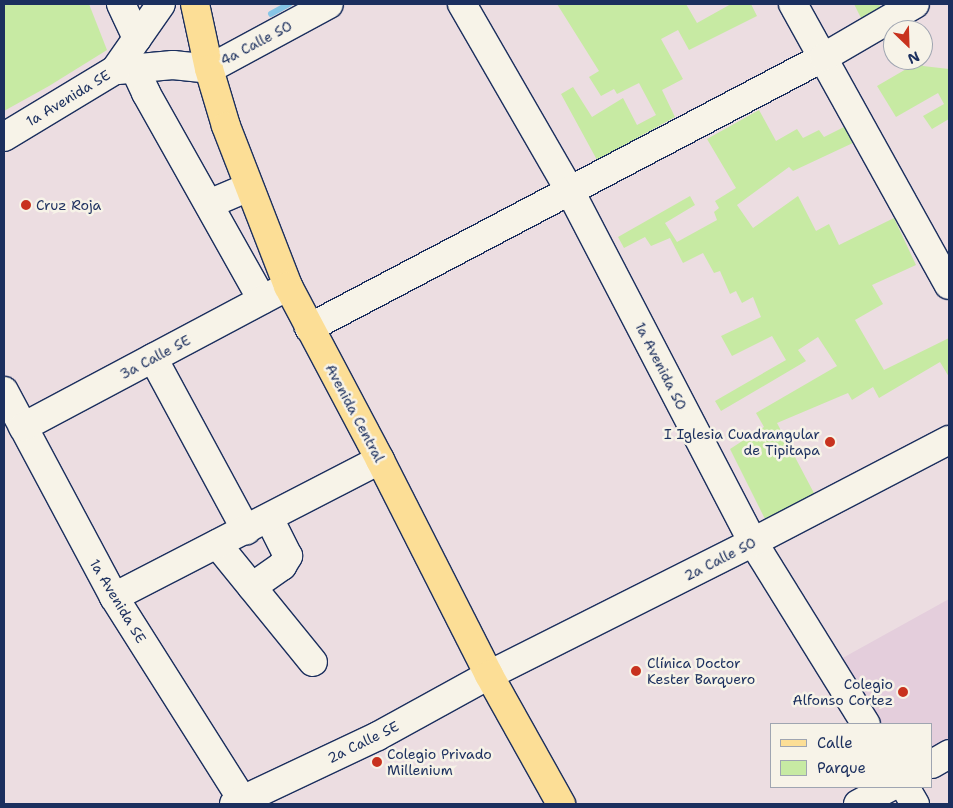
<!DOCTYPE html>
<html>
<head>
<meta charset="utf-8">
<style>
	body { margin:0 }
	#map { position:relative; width:953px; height:808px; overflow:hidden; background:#ecdde1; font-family:"Shantell Sans",sans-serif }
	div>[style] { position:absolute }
	.built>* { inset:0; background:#e4cedc }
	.green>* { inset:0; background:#c7eaa3 }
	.stream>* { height:5.5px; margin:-2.75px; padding:0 2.75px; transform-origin:2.75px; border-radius:2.75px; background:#86c5e6 }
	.roads { filter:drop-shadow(1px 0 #1b2f5e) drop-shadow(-1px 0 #1b2f5e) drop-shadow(0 1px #1b2f5e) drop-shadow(0 -1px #1b2f5e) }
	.minor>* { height:28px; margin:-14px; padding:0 14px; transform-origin:14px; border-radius:14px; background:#f7f3e8 }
	.major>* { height:28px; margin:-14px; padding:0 14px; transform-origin:14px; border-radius:14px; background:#fcde96 }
	.dots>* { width:14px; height:14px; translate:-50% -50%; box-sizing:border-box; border:2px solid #f7f3e8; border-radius:50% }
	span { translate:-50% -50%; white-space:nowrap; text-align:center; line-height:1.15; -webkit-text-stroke:5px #f7f3e8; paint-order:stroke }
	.street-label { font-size:14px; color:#1b2f5e }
	.poi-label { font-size:14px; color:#1b2f5e }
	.left { translate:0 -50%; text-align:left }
	.right { translate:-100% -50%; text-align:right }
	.frame { position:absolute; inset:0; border:5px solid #1b2f5e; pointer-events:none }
	.legend { position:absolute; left:770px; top:723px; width:162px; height:65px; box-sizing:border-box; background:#f7f3e8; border:1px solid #9fa5b1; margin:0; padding:6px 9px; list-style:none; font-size:15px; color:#1b2f5e }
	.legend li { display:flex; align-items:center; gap:10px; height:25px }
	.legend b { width:25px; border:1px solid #9fa5b1 }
	.north { position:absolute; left:883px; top:20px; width:50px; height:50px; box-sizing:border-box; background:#f7f3e8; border:1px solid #9fa5b1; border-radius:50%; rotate:156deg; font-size:14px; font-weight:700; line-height:20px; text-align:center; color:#1b2f5e }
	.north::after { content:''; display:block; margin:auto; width:18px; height:22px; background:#c8321e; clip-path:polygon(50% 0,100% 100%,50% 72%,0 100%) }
</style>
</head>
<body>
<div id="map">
	<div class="built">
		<i style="clip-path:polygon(949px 599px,949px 743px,932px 753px,932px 724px,875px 724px,839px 660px)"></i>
	</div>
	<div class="green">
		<i style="clip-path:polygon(4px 4px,89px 4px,107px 50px,49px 86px,4px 111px)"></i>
		<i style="clip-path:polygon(557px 4px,686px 4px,697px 23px,731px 4px,751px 4px,757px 16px,689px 50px,678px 30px,661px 39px,683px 79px,662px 90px,675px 117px,597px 160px,561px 94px,573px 87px,592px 117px,623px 98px,637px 125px,656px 115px,639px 83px,617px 94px,614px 89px,601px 96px,589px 77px,599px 71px)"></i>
		<i style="clip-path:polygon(854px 4px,879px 4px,881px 8px,862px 20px)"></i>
		<i style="clip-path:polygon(920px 61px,923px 66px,949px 69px,949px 119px,932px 129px,923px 116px,944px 104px,938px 93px,896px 117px,877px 86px)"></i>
		<i style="clip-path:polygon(759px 110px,776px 141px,797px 129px,803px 138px,819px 130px,824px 137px,846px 126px,855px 142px,793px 171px,789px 167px,737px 205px,753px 228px,798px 196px,816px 231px,829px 224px,839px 245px,894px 218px,916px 265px,872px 285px,883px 304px,855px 320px,884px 370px,949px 338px,949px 377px,940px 362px,879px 398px,873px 387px,852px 400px,848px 393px,777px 423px,815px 495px,766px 521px,730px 449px,764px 427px,756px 413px,837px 366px,818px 337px,798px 350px,806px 361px,721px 411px,715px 401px,786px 360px,772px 336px,732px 356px,721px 336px,761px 317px,753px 297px,742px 303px,736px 291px,730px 294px,720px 271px,714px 273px,703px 253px,683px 263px,670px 238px,651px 246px,645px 237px,624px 248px,618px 237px,690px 196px,695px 205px,665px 223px,677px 242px,717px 220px,714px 212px,719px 208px,715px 201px,736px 188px,707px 139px)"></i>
	</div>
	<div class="stream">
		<i style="left:271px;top:14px;width:21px;rotate:-29deg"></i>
	</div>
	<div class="roads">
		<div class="minor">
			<i style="left:121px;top:4px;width:38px;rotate:65deg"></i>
			<i style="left:462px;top:4px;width:216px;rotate:60deg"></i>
			<i style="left:570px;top:191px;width:396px;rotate:62.5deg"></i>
			<i style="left:753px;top:542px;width:214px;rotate:58.2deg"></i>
			<i style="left:793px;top:4px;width:321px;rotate:61deg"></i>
			<i style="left:134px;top:67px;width:29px;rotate:65deg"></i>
			<i style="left:146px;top:93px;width:237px;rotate:60.7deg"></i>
			<i style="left:118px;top:70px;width:55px;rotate:-5.2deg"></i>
			<i style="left:173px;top:65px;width:36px;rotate:6deg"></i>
			<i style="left:209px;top:69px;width:136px;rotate:-28.4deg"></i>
			<i style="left:4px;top:137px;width:130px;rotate:-31.1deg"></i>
			<i style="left:115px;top:70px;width:80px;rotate:-55.1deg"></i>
			<i style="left:209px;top:204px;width:43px;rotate:-23deg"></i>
			<i style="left:309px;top:328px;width:582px;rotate:-27.75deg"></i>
			<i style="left:824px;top:57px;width:105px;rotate:-30.2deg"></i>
			<i style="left:153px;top:358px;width:196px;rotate:61.6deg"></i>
			<i style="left:4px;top:391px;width:234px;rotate:61.9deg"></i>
			<i style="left:114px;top:597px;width:245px;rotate:57.7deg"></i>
			<i style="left:23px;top:427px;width:300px;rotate:-28deg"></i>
			<i style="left:217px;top:544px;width:152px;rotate:50.9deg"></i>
			<i style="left:252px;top:587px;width:37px;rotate:-35deg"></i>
			<i style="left:282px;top:566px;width:12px;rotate:-59deg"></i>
			<i style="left:288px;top:556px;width:42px;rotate:-116.6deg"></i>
			<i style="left:114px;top:597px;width:299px;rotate:-27.3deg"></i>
			<i style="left:932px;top:764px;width:20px;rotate:-30deg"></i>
			<i style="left:905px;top:787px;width:20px;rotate:60deg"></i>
			<i style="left:234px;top:804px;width:159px;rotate:-25.3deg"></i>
			<i style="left:378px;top:736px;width:127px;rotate:-28.8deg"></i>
			<i style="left:489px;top:675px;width:296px;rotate:-26.7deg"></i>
			<i style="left:753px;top:542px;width:221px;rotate:-27.5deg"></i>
			<i style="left:858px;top:804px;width:36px;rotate:-28deg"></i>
		</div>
		<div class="major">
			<i style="left:195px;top:4px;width:66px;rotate:77.8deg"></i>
			<i style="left:209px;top:69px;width:59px;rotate:73.4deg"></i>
			<i style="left:226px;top:126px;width:172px;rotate:68.8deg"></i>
			<i style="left:288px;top:286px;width:197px;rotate:62.1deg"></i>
			<i style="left:380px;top:460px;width:241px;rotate:63.1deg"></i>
			<i style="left:489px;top:675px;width:148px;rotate:60.8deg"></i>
		</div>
	</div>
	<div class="dots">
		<i style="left:26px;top:205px;background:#c8321e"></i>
		<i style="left:830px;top:442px;background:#c8321e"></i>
		<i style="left:636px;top:671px;background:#c8321e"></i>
		<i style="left:903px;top:692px;background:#c8321e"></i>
		<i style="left:377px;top:762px;background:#c8321e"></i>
	</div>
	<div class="street-label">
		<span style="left:256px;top:43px;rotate:-28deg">4a Calle SO</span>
		<span style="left:68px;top:98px;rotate:-31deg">1a Avenida SE</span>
		<span style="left:155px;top:357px;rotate:-28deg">3a Calle SE</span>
		<span style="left:661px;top:366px;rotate:63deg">1a Avenida SO</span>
		<span style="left:355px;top:413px;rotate:62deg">Avenida Central</span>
		<span style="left:720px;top:559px;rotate:-27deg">2a Calle SO</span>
		<span style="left:118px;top:601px;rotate:59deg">1a Avenida SE</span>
		<span style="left:363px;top:742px;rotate:-26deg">2a Calle SE</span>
	</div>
	<div class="poi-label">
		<span class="left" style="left:36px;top:205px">Cruz Roja</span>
		<span class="right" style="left:820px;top:442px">I Iglesia Cuadrangular<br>de Tipitapa</span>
		<span class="left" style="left:647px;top:671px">Clínica Doctor<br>Kester Barquero</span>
		<span class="right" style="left:893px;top:692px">Colegio<br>Alfonso Cortez</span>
		<span class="left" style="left:387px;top:762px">Colegio Privado<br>Millenium</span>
	</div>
	<div class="frame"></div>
	<ul class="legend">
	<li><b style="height:6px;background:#fcde96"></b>Calle</li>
	<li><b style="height:14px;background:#c7eaa3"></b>Parque</li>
	</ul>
	<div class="north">N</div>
</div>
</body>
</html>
